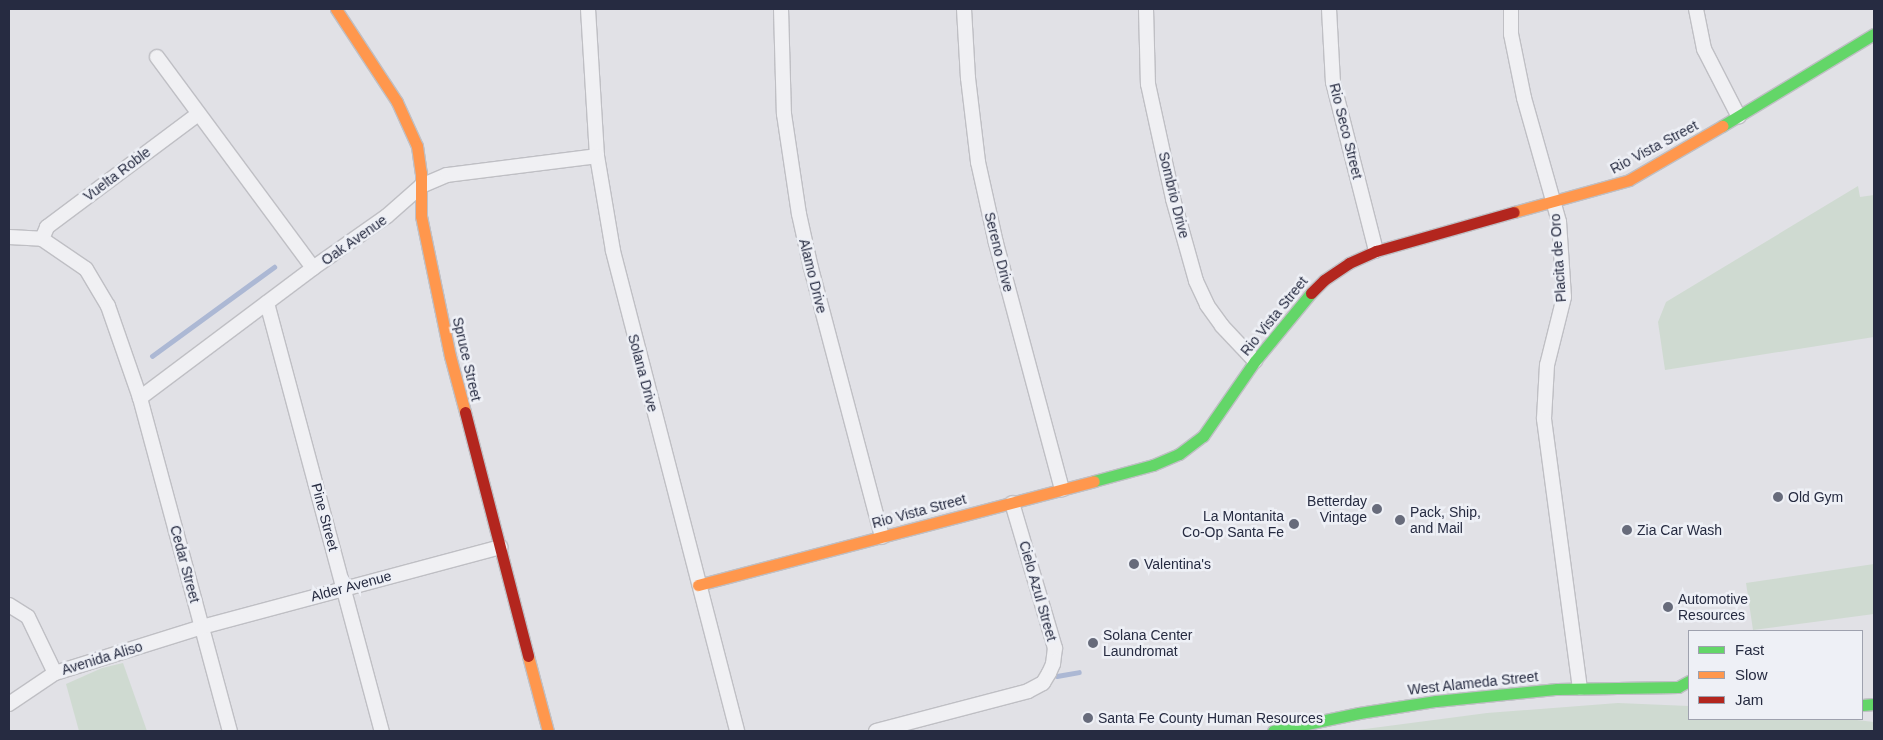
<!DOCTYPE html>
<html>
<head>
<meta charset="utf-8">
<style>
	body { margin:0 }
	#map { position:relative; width:1883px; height:740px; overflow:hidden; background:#e1e1e6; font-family:Helvetica,sans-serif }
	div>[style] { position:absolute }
	.green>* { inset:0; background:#cfdad1 }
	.stream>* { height:4.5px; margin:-2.25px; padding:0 2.25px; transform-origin:2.25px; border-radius:2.25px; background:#acb8d4 }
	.roads { filter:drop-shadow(1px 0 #bfbfc4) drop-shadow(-1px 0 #bfbfc4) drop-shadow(0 1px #bfbfc4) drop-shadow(0 -1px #bfbfc4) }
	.street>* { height:14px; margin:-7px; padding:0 7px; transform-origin:7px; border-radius:7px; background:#f0f0f3 }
	.fast>* { height:11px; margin:-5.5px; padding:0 5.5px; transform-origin:5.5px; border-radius:5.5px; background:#63d668 }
	.slow>* { height:11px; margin:-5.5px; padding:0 5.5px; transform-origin:5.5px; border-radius:5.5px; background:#ff974d }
	.jam>* { height:11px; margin:-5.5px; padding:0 5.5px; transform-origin:5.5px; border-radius:5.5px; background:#b3261e }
	.dots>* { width:14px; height:14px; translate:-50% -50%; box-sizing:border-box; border:2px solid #eef0f6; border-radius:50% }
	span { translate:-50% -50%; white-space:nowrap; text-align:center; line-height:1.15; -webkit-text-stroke:5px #eef0f6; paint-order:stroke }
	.street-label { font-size:14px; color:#262b41 }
	.poi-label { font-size:14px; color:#262b41 }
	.left { translate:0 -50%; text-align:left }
	.right { translate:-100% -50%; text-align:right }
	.frame { position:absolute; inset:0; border:10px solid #262b41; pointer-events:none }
	.legend { position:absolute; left:1688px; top:630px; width:175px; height:90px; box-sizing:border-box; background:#eef0f6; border:1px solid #9ea1ae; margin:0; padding:6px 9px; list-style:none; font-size:15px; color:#262b41 }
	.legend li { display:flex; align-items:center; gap:10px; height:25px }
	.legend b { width:25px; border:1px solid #9ea1ae }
</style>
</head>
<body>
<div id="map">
	<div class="green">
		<i style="clip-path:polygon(1858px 186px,1860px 197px,1874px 195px,1874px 337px,1665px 370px,1658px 322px,1666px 302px)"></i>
		<i style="clip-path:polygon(1874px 564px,1874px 614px,1753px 630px,1746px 583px)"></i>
		<i style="clip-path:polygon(123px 663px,147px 731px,79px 731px,66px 684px,102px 668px)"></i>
		<i style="clip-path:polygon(1618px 703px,1689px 706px,1689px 719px,1848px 719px,1874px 722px,1874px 731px,1350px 731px,1487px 713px)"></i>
	</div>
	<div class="stream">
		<i style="left:152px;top:356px;width:151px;rotate:-36.1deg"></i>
		<i style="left:1057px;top:676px;width:22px;rotate:-10deg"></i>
	</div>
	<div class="roads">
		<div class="street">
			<i style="left:588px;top:9px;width:147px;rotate:86.5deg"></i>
			<i style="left:597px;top:156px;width:96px;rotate:80.4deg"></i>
			<i style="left:613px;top:251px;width:496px;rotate:75.5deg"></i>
			<i style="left:781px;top:9px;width:105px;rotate:88.4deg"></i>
			<i style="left:784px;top:114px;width:101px;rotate:81.5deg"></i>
			<i style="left:799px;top:214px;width:55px;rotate:77.5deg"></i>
			<i style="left:811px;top:268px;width:278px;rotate:75.2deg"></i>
			<i style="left:964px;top:9px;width:69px;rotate:86.7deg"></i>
			<i style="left:968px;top:78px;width:85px;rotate:83.2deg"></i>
			<i style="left:978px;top:162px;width:83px;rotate:77.5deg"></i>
			<i style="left:996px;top:243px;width:255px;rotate:75deg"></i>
			<i style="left:1146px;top:9px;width:75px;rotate:88.5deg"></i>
			<i style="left:1148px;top:84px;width:118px;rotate:77.7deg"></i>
			<i style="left:1173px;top:199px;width:85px;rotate:74.3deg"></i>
			<i style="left:1196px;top:281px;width:26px;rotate:65deg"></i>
			<i style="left:1207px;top:305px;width:26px;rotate:54deg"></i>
			<i style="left:1222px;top:326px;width:48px;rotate:46.7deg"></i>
			<i style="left:1329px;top:9px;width:73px;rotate:86.9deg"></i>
			<i style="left:1333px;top:82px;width:174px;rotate:75.7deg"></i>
			<i style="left:1511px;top:9px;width:25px;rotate:90deg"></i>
			<i style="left:1511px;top:34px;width:65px;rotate:78.5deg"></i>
			<i style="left:1524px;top:98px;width:129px;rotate:74.2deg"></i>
			<i style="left:1559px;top:222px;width:75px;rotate:86.2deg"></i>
			<i style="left:1564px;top:297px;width:70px;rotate:104deg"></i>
			<i style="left:1547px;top:365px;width:54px;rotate:93.2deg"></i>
			<i style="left:1544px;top:419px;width:271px;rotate:82.4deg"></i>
			<i style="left:1696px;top:9px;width:41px;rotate:78.7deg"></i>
			<i style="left:1704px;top:49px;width:76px;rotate:62.8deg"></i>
			<i style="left:157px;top:57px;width:262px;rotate:53.5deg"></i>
			<i style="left:9px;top:237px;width:33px;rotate:3deg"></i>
			<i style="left:42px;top:239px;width:53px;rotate:34.3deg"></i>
			<i style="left:86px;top:269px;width:43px;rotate:59.3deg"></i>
			<i style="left:108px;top:306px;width:97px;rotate:70.8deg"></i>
			<i style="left:140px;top:398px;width:345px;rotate:74.9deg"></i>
			<i style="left:42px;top:239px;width:13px;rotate:-67deg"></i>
			<i style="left:47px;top:227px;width:189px;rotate:-36.8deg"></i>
			<i style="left:267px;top:303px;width:443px;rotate:75deg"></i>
			<i style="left:140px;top:398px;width:216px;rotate:-36.9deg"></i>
			<i style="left:313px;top:268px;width:90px;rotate:-35.1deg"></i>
			<i style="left:387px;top:216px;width:45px;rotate:-41.4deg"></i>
			<i style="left:421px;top:186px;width:28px;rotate:-23deg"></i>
			<i style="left:447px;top:175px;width:151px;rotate:-7.2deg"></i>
			<i style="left:9px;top:605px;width:22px;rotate:32deg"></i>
			<i style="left:28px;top:617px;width:62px;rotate:64.3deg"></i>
			<i style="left:9px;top:704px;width:55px;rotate:-34deg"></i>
			<i style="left:55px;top:673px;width:154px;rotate:-17.4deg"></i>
			<i style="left:202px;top:627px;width:309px;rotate:-15deg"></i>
			<i style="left:876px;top:731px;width:157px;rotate:-14.7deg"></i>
			<i style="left:1028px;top:691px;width:17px;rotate:-28deg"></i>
			<i style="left:1043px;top:683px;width:12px;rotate:-59deg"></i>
			<i style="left:1049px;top:673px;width:10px;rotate:-66deg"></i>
			<i style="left:1053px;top:664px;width:16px;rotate:-83deg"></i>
			<i style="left:1055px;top:648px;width:151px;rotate:-106.5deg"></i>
		</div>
		<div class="fast">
			<i style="left:1722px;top:126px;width:178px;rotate:-31.2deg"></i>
			<i style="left:1094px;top:481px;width:61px;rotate:-15.2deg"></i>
			<i style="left:1153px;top:465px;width:28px;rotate:-23deg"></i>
			<i style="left:1179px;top:454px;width:30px;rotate:-37deg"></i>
			<i style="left:1203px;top:436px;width:91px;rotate:-55.3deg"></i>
			<i style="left:1255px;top:361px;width:88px;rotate:-50.5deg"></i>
			<i style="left:1862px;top:705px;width:12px;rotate:-5deg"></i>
			<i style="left:1273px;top:731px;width:88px;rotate:-11.8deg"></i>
			<i style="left:1359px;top:713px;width:78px;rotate:-8.9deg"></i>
			<i style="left:1436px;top:701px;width:122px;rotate:-5.7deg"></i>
			<i style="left:1557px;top:689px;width:121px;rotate:-0.9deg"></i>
			<i style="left:1678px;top:687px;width:13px;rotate:-29deg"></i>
		</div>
		<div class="slow">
			<i style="left:336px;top:9px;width:111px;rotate:56.7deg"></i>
			<i style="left:397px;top:102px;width:48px;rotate:65.6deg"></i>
			<i style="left:417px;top:146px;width:27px;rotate:82deg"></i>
			<i style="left:421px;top:173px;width:43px;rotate:90deg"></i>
			<i style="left:421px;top:216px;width:143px;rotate:78.3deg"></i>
			<i style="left:450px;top:356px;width:58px;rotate:75deg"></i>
			<i style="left:1514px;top:212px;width:119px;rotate:-15.5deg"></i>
			<i style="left:1629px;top:180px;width:108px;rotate:-30.1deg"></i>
			<i style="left:698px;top:585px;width:409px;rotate:-14.7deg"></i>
			<i style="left:528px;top:656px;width:78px;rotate:75.1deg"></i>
		</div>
		<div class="jam">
			<i style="left:1311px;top:293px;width:18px;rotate:-45deg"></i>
			<i style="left:1324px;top:280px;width:30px;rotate:-34deg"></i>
			<i style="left:1349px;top:263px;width:30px;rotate:-24deg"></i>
			<i style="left:1376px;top:251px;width:143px;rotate:-15.8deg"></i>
			<i style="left:465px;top:412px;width:252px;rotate:75.5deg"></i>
		</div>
	</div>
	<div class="dots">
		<i style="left:1778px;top:497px;background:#676b7b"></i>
		<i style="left:1377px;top:509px;background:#676b7b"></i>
		<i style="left:1400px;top:520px;background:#676b7b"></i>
		<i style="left:1294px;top:524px;background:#676b7b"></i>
		<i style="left:1627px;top:530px;background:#676b7b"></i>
		<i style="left:1134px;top:564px;background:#676b7b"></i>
		<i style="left:1668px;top:607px;background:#676b7b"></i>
		<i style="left:1093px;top:643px;background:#676b7b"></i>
		<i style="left:1088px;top:718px;background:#676b7b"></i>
	</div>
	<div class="street-label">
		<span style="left:1346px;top:131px;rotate:76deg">Rio Seco Street</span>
		<span style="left:1654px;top:147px;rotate:-28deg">Rio Vista Street</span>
		<span style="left:117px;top:174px;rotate:-37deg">Vuelta Roble</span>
		<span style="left:1174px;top:195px;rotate:76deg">Sombrio Drive</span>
		<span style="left:354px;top:240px;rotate:-35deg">Oak Avenue</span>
		<span style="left:999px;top:252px;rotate:76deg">Sereno Drive</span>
		<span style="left:1558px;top:258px;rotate:-94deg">Placita de Oro</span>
		<span style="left:813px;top:276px;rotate:76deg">Alamo Drive</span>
		<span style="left:1274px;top:316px;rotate:-51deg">Rio Vista Street</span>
		<span style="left:467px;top:359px;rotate:77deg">Spruce Street</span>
		<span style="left:643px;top:373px;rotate:75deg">Solana Drive</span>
		<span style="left:919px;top:511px;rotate:-15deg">Rio Vista Street</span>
		<span style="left:325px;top:517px;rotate:75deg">Pine Street</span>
		<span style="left:185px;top:564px;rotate:75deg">Cedar Street</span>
		<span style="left:351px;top:586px;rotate:-15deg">Alder Avenue</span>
		<span style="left:1038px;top:591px;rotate:74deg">Cielo Azul Street</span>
		<span style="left:102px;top:658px;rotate:-17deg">Avenida Aliso</span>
		<span style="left:1473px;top:683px;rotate:-6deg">West Alameda Street</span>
	</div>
	<div class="poi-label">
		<span class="left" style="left:1788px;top:497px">Old Gym</span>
		<span class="right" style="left:1367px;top:509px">Betterday<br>Vintage</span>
		<span class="left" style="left:1410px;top:520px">Pack, Ship,<br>and Mail</span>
		<span class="right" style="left:1284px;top:524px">La Montanita<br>Co-Op Santa Fe</span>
		<span class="left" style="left:1637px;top:530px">Zia Car Wash</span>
		<span class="left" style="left:1144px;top:564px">Valentina's</span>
		<span class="left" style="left:1678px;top:607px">Automotive<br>Resources</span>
		<span class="left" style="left:1103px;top:643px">Solana Center<br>Laundromat</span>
		<span class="left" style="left:1098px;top:718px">Santa Fe County Human Resources</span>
	</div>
	<div class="frame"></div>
	<ul class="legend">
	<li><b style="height:6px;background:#63d668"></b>Fast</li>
	<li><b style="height:6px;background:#ff974d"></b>Slow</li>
	<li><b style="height:6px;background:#b3261e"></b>Jam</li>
	</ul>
</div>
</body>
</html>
